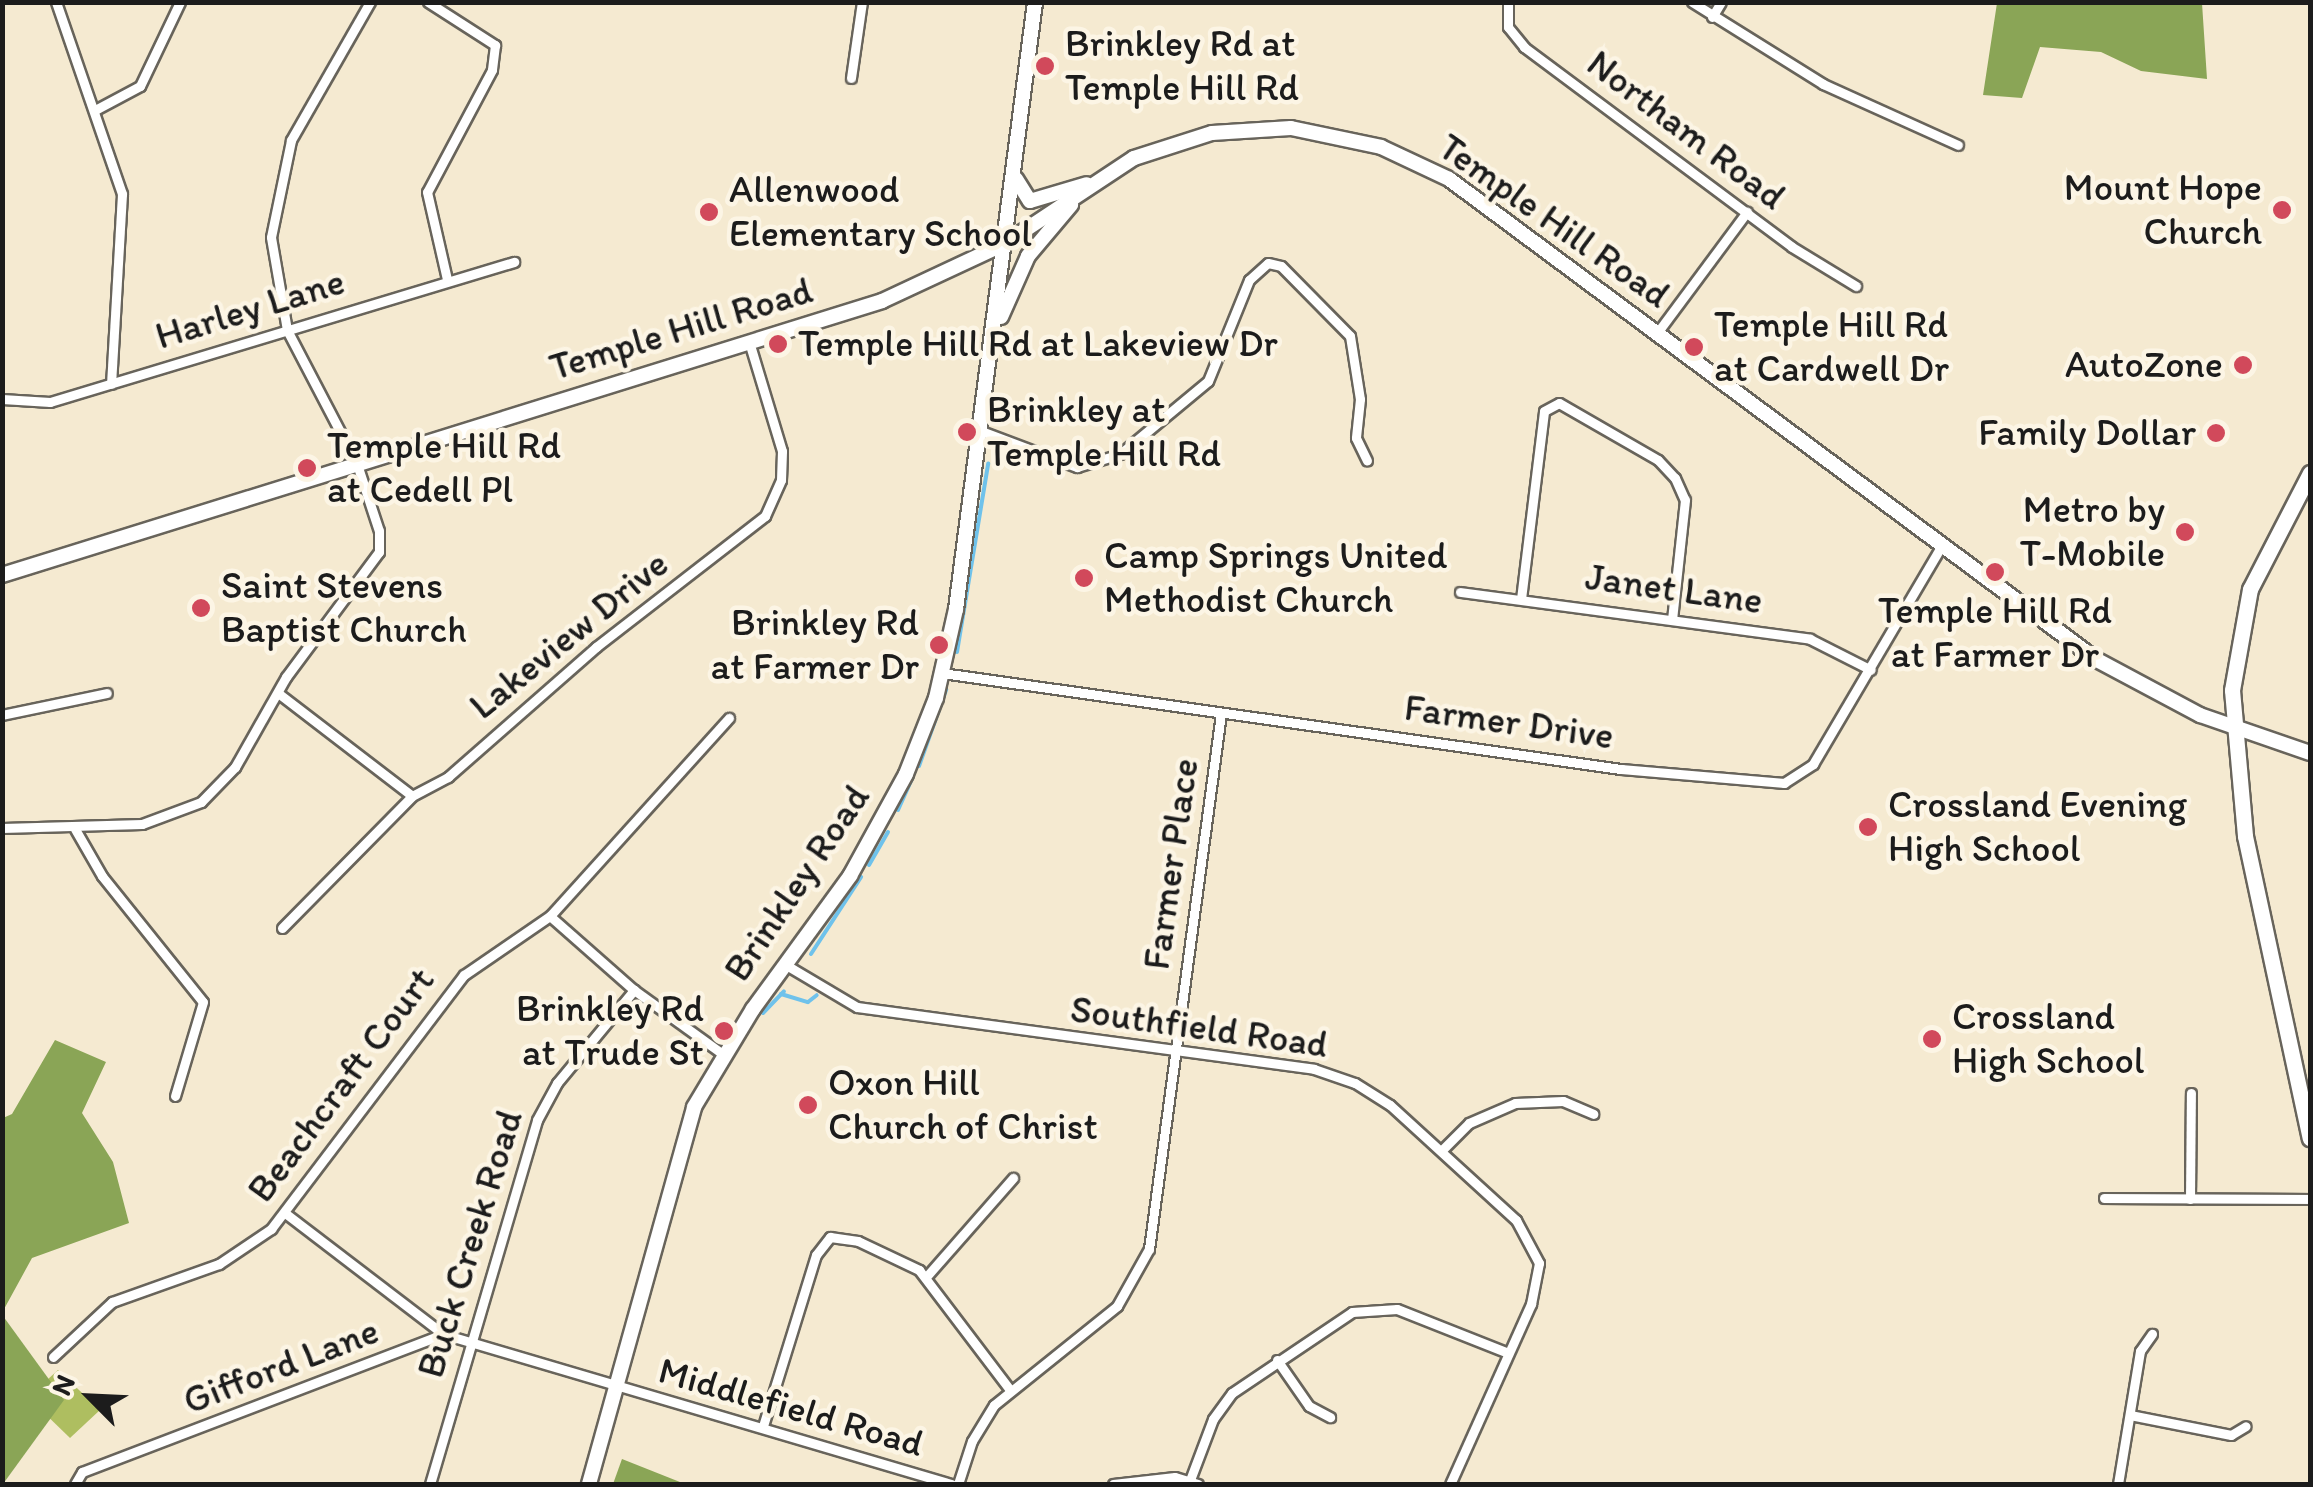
<!DOCTYPE html>
<html>
<head>
<meta charset="utf-8">
<style>
	body { margin:0 }
	#map { position:relative; width:2313px; height:1487px; overflow:hidden; background:#f5ead1; font-family:Itim,sans-serif }
	div>[style] { position:absolute }
	.green>* { inset:0; background:#aebe60 }
	.forest>* { inset:0; background:#8aa556 }
	.stream>* { height:4px; margin:-2px; padding:0 2px; transform-origin:2px; border-radius:2px; background:#6fc2eb }
	.roads { filter:drop-shadow(2px 0 #68645b) drop-shadow(-2px 0 #68645b) drop-shadow(0 2px #68645b) drop-shadow(0 -2px #68645b) }
	.minor>* { height:9px; margin:-4.5px; padding:0 4.5px; transform-origin:4.5px; border-radius:4.5px; background:#fff }
	.secondary>* { height:14px; margin:-7px; padding:0 7px; transform-origin:7px; border-radius:7px; background:#fff }
	.primary>* { height:15px; margin:-7.5px; padding:0 7.5px; transform-origin:7.5px; border-radius:7.5px; background:#fff }
	.dots>* { width:28px; height:28px; translate:-50% -50%; box-sizing:border-box; border:5px solid #fcf5e5; border-radius:50% }
	span { translate:-50% -50%; white-space:nowrap; text-align:center; line-height:1.15; -webkit-text-stroke:9px #fcf5e5; paint-order:stroke }
	.poi-label { font-size:38px; color:#1c1c1c }
	.left { translate:0 -50%; text-align:left }
	.right { translate:-100% -50%; text-align:right }
	.street-label { font-size:38px; color:#1c1c1c }
	.frame { position:absolute; inset:0; border:5px solid #1c1c1c; pointer-events:none }
	.north { position:absolute; left:40px; top:1347px; width:100px; height:100px; -webkit-text-stroke:8px #fcf5e5; paint-order:stroke; rotate:294deg; font-size:28px; font-weight:700; line-height:40px; text-align:center; color:#1c1c1c }
	.north::after { content:''; display:block; margin:auto; width:35px; height:45px; background:#1c1c1c; clip-path:polygon(50% 0,100% 100%,50% 72%,0 100%) }
</style>
</head>
<body>
<div id="map">
	<div class="green">
		<i style="clip-path:polygon(58px 1370px,100px 1410px,70px 1438px,35px 1404px,36px 1390px)"></i>
	</div>
	<div class="forest">
		<i style="clip-path:polygon(1997px 3px,2202px 3px,2207px 79px,2141px 71px,2101px 52px,2040px 47px,2022px 98px,1983px 95px)"></i>
		<i style="clip-path:polygon(55px 1040px,106px 1062px,82px 1113px,113px 1162px,129px 1223px,32px 1258px,3px 1311px,3px 1118px,12px 1114px)"></i>
		<i style="clip-path:polygon(3px 1316px,64px 1400px,3px 1484px,2px 1484px)"></i>
		<i style="clip-path:polygon(622px 1459px,685px 1484px,613px 1484px)"></i>
	</div>
	<div class="stream">
		<i style="left:957px;top:652px;width:191px;rotate:-80.6deg"></i>
		<i style="left:919px;top:766px;width:81px;rotate:-70.4deg"></i>
		<i style="left:898px;top:810px;width:36px;rotate:-66deg"></i>
		<i style="left:869px;top:865px;width:38px;rotate:-60deg"></i>
		<i style="left:811px;top:954px;width:92px;rotate:-57deg"></i>
		<i style="left:781px;top:994px;width:28px;rotate:17deg"></i>
		<i style="left:808px;top:1002px;width:11px;rotate:-38deg"></i>
		<i style="left:763px;top:1013px;width:30px;rotate:-46deg"></i>
	</div>
	<div class="roads">
		<div class="minor">
			<i style="left:56px;top:2px;width:203px;rotate:71deg"></i>
			<i style="left:122px;top:194px;width:190px;rotate:93.3deg"></i>
			<i style="left:428px;top:2px;width:80px;rotate:32.7deg"></i>
			<i style="left:495px;top:45px;width:25px;rotate:97deg"></i>
			<i style="left:492px;top:70px;width:138px;rotate:118deg"></i>
			<i style="left:427px;top:192px;width:89px;rotate:77.1deg"></i>
			<i style="left:1508px;top:2px;width:25px;rotate:90deg"></i>
			<i style="left:1508px;top:27px;width:26px;rotate:51deg"></i>
			<i style="left:1524px;top:47px;width:334px;rotate:36.7deg"></i>
			<i style="left:1792px;top:247px;width:75px;rotate:31.4deg"></i>
			<i style="left:1692px;top:2px;width:155px;rotate:32deg"></i>
			<i style="left:1823px;top:84px;width:148px;rotate:24.3deg"></i>
			<i style="left:1712px;top:17px;width:17px;rotate:-59deg"></i>
			<i style="left:851px;top:78px;width:77px;rotate:-81.8deg"></i>
			<i style="left:95px;top:110px;width:51px;rotate:-28.1deg"></i>
			<i style="left:140px;top:86px;width:93px;rotate:-64.5deg"></i>
			<i style="left:1657px;top:333px;width:151px;rotate:-53.4deg"></i>
			<i style="left:2px;top:399px;width:48px;rotate:3.6deg"></i>
			<i style="left:50px;top:402px;width:485px;rotate:-16.8deg"></i>
			<i style="left:981px;top:431px;width:103px;rotate:20.6deg"></i>
			<i style="left:1077px;top:467px;width:45px;rotate:-16.8deg"></i>
			<i style="left:1120px;top:454px;width:114px;rotate:-39.7deg"></i>
			<i style="left:1208px;top:381px;width:109px;rotate:-67.9deg"></i>
			<i style="left:1249px;top:280px;width:25px;rotate:-42deg"></i>
			<i style="left:1268px;top:263px;width:13px;rotate:13deg"></i>
			<i style="left:1281px;top:266px;width:98px;rotate:45.4deg"></i>
			<i style="left:1350px;top:336px;width:64px;rotate:81deg"></i>
			<i style="left:1360px;top:399px;width:39px;rotate:96deg"></i>
			<i style="left:1356px;top:438px;width:25px;rotate:64deg"></i>
			<i style="left:1460px;top:592px;width:353px;rotate:7.6deg"></i>
			<i style="left:1810px;top:639px;width:68px;rotate:26.9deg"></i>
			<i style="left:1521px;top:599px;width:189px;rotate:-83deg"></i>
			<i style="left:1544px;top:411px;width:17px;rotate:-28deg"></i>
			<i style="left:1559px;top:403px;width:114px;rotate:29.9deg"></i>
			<i style="left:1658px;top:460px;width:25px;rotate:47deg"></i>
			<i style="left:1675px;top:478px;width:24px;rotate:66deg"></i>
			<i style="left:1685px;top:500px;width:120px;rotate:96.2deg"></i>
			<i style="left:942px;top:673px;width:686px;rotate:8.05deg"></i>
			<i style="left:1621px;top:769px;width:164px;rotate:4.9deg"></i>
			<i style="left:1784px;top:783px;width:35px;rotate:-33deg"></i>
			<i style="left:1813px;top:764px;width:252px;rotate:-59.5deg"></i>
			<i style="left:278px;top:693px;width:169px;rotate:37.5deg"></i>
			<i style="left:2px;top:715px;width:107px;rotate:-11.8deg"></i>
			<i style="left:2px;top:828px;width:140px;rotate:-1.6deg"></i>
			<i style="left:142px;top:824px;width:63px;rotate:-20.4deg"></i>
			<i style="left:201px;top:802px;width:49px;rotate:-45.8deg"></i>
			<i style="left:235px;top:767px;width:103px;rotate:-60.5deg"></i>
			<i style="left:286px;top:677px;width:156px;rotate:-53.4deg"></i>
			<i style="left:379px;top:552px;width:21px;rotate:-90deg"></i>
			<i style="left:379px;top:531px;width:71px;rotate:-108.2deg"></i>
			<i style="left:357px;top:464px;width:151px;rotate:-117.6deg"></i>
			<i style="left:287px;top:330px;width:94px;rotate:-99.8deg"></i>
			<i style="left:271px;top:237px;width:99px;rotate:-78.3deg"></i>
			<i style="left:291px;top:140px;width:159px;rotate:-60.2deg"></i>
			<i style="left:75px;top:829px;width:54px;rotate:60.1deg"></i>
			<i style="left:102px;top:876px;width:161px;rotate:51.3deg"></i>
			<i style="left:203px;top:1002px;width:98px;rotate:106.6deg"></i>
			<i style="left:550px;top:916px;width:112px;rotate:41.4deg"></i>
			<i style="left:634px;top:990px;width:111px;rotate:35.8deg"></i>
			<i style="left:282px;top:928px;width:185px;rotate:-45.4deg"></i>
			<i style="left:412px;top:796px;width:41px;rotate:-27.8deg"></i>
			<i style="left:448px;top:777px;width:197px;rotate:-41.3deg"></i>
			<i style="left:596px;top:647px;width:214px;rotate:-37.8deg"></i>
			<i style="left:765px;top:516px;width:39px;rotate:-66deg"></i>
			<i style="left:781px;top:480px;width:29px;rotate:-88deg"></i>
			<i style="left:782px;top:451px;width:114px;rotate:-106.8deg"></i>
			<i style="left:786px;top:965px;width:82px;rotate:30.6deg"></i>
			<i style="left:857px;top:1007px;width:461px;rotate:7.7deg"></i>
			<i style="left:1314px;top:1069px;width:43px;rotate:18.9deg"></i>
			<i style="left:1355px;top:1083px;width:41px;rotate:32.2deg"></i>
			<i style="left:1390px;top:1105px;width:171px;rotate:42.4deg"></i>
			<i style="left:1516px;top:1220px;width:49px;rotate:61.9deg"></i>
			<i style="left:1539px;top:1263px;width:42px;rotate:101deg"></i>
			<i style="left:1531px;top:1304px;width:197px;rotate:114.2deg"></i>
			<i style="left:1442px;top:1150px;width:38px;rotate:-45deg"></i>
			<i style="left:1469px;top:1123px;width:50px;rotate:-23.5deg"></i>
			<i style="left:1515px;top:1103px;width:48px;rotate:-2.4deg"></i>
			<i style="left:1563px;top:1101px;width:33px;rotate:23deg"></i>
			<i style="left:2104px;top:1198px;width:206px;rotate:0.3deg"></i>
			<i style="left:2190px;top:1199px;width:106px;rotate:-89.5deg"></i>
			<i style="left:285px;top:1213px;width:199px;rotate:37.4deg"></i>
			<i style="left:443px;top:1334px;width:530px;rotate:16.45deg"></i>
			<i style="left:926px;top:1277px;width:132px;rotate:-48.7deg"></i>
			<i style="left:53px;top:1357px;width:81px;rotate:-43deg"></i>
			<i style="left:112px;top:1302px;width:114px;rotate:-19.6deg"></i>
			<i style="left:219px;top:1264px;width:63px;rotate:-33.9deg"></i>
			<i style="left:271px;top:1229px;width:319px;rotate:-52.8deg"></i>
			<i style="left:464px;top:975px;width:104px;rotate:-34.5deg"></i>
			<i style="left:550px;top:916px;width:267px;rotate:-47.9deg"></i>
			<i style="left:1277px;top:1360px;width:56px;rotate:55.2deg"></i>
			<i style="left:1309px;top:1406px;width:24px;rotate:28deg"></i>
			<i style="left:2130px;top:1415px;width:103px;rotate:11.2deg"></i>
			<i style="left:2231px;top:1435px;width:17px;rotate:-31deg"></i>
			<i style="left:763px;top:1426px;width:179px;rotate:-72.8deg"></i>
			<i style="left:816px;top:1255px;width:23px;rotate:-52deg"></i>
			<i style="left:830px;top:1237px;width:28px;rotate:8deg"></i>
			<i style="left:858px;top:1241px;width:68px;rotate:25.4deg"></i>
			<i style="left:919px;top:1270px;width:151px;rotate:52.8deg"></i>
			<i style="left:1190px;top:1480px;width:65px;rotate:-69.3deg"></i>
			<i style="left:1213px;top:1419px;width:32px;rotate:-54deg"></i>
			<i style="left:1232px;top:1393px;width:145px;rotate:-34deg"></i>
			<i style="left:1352px;top:1312px;width:45px;rotate:-3.8deg"></i>
			<i style="left:1397px;top:1309px;width:119px;rotate:21.6deg"></i>
			<i style="left:75px;top:1484px;width:14px;rotate:-60deg"></i>
			<i style="left:82px;top:1472px;width:386px;rotate:-20.9deg"></i>
			<i style="left:430px;top:1484px;width:379px;rotate:-73.6deg"></i>
			<i style="left:537px;top:1120px;width:42px;rotate:-61.6deg"></i>
			<i style="left:557px;top:1083px;width:121px;rotate:-50.4deg"></i>
			<i style="left:958px;top:1484px;width:45px;rotate:-72deg"></i>
			<i style="left:972px;top:1441px;width:42px;rotate:-58.6deg"></i>
			<i style="left:994px;top:1405px;width:158px;rotate:-38.8deg"></i>
			<i style="left:1117px;top:1306px;width:65px;rotate:-60.7deg"></i>
			<i style="left:1149px;top:1249px;width:540px;rotate:-82.34deg"></i>
			<i style="left:1113px;top:1484px;width:62px;rotate:-6.4deg"></i>
			<i style="left:1175px;top:1477px;width:24px;rotate:17deg"></i>
			<i style="left:2118px;top:1484px;width:135px;rotate:-80.6deg"></i>
			<i style="left:2140px;top:1351px;width:21px;rotate:-55deg"></i>
		</div>
		<div class="secondary">
			<i style="left:1016px;top:179px;width:26px;rotate:58deg"></i>
			<i style="left:1030px;top:201px;width:59px;rotate:-16.6deg"></i>
			<i style="left:1001px;top:317px;width:67px;rotate:-66.1deg"></i>
			<i style="left:1028px;top:256px;width:67px;rotate:-49.9deg"></i>
			<i style="left:2px;top:575px;width:922px;rotate:-17.29deg"></i>
			<i style="left:882px;top:301px;width:135px;rotate:-25deg"></i>
			<i style="left:1004px;top:244px;width:156px;rotate:-33.5deg"></i>
			<i style="left:1134px;top:158px;width:82px;rotate:-17.8deg"></i>
			<i style="left:1212px;top:133px;width:79px;rotate:-3.6deg"></i>
			<i style="left:1291px;top:128px;width:92px;rotate:11.9deg"></i>
			<i style="left:1381px;top:147px;width:75px;rotate:25.2deg"></i>
			<i style="left:1449px;top:179px;width:807px;rotate:36.59deg"></i>
			<i style="left:2097px;top:660px;width:117px;rotate:28.1deg"></i>
			<i style="left:2200px;top:715px;width:116px;rotate:19.1deg"></i>
			<i style="left:589px;top:1484px;width:391px;rotate:-74.4deg"></i>
			<i style="left:694px;top:1107px;width:114px;rotate:-59deg"></i>
			<i style="left:753px;top:1009px;width:165px;rotate:-53.9deg"></i>
			<i style="left:850px;top:876px;width:116px;rotate:-61.2deg"></i>
			<i style="left:906px;top:774px;width:82px;rotate:-68.5deg"></i>
			<i style="left:936px;top:698px;width:91px;rotate:-77.3deg"></i>
			<i style="left:956px;top:609px;width:612px;rotate:-82.58deg"></i>
		</div>
		<div class="primary">
			<i style="left:2310px;top:473px;width:131px;rotate:117.3deg"></i>
			<i style="left:2250px;top:589px;width:103px;rotate:100.1deg"></i>
			<i style="left:2232px;top:690px;width:147px;rotate:84.9deg"></i>
			<i style="left:2245px;top:836px;width:309px;rotate:77.9deg"></i>
		</div>
	</div>
	<div class="dots">
		<i style="left:1045px;top:66px;background:#d1495b"></i>
		<i style="left:2282px;top:210px;background:#d1495b"></i>
		<i style="left:709px;top:212px;background:#d1495b"></i>
		<i style="left:778px;top:344px;background:#d1495b"></i>
		<i style="left:1694px;top:347px;background:#d1495b"></i>
		<i style="left:2243px;top:365px;background:#d1495b"></i>
		<i style="left:967px;top:432px;background:#d1495b"></i>
		<i style="left:2216px;top:433px;background:#d1495b"></i>
		<i style="left:307px;top:468px;background:#d1495b"></i>
		<i style="left:2185px;top:532px;background:#d1495b"></i>
		<i style="left:1995px;top:572px;background:#d1495b"></i>
		<i style="left:1084px;top:578px;background:#d1495b"></i>
		<i style="left:201px;top:608px;background:#d1495b"></i>
		<i style="left:939px;top:645px;background:#d1495b"></i>
		<i style="left:1868px;top:827px;background:#d1495b"></i>
		<i style="left:724px;top:1031px;background:#d1495b"></i>
		<i style="left:1932px;top:1039px;background:#d1495b"></i>
		<i style="left:808px;top:1105px;background:#d1495b"></i>
	</div>
	<div class="poi-label">
		<span class="left" style="left:1065px;top:66px">Brinkley Rd at<br>Temple Hill Rd</span>
		<span class="right" style="left:2262px;top:210px">Mount Hope<br>Church</span>
		<span class="left" style="left:729px;top:212px">Allenwood<br>Elementary School</span>
		<span class="left" style="left:1714px;top:347px">Temple Hill Rd<br>at Cardwell Dr</span>
		<span class="left" style="left:798px;top:344px">Temple Hill Rd at Lakeview Dr</span>
		<span class="right" style="left:2223px;top:365px">AutoZone</span>
		<span class="left" style="left:987px;top:432px">Brinkley at<br>Temple Hill Rd</span>
		<span class="right" style="left:2196px;top:433px">Family Dollar</span>
		<span class="left" style="left:327px;top:468px">Temple Hill Rd<br>at Cedell Pl</span>
		<span class="right" style="left:2165px;top:532px">Metro by<br>T-Mobile</span>
		<span class="left" style="left:1104px;top:578px">Camp Springs United<br>Methodist Church</span>
		<span class="left" style="left:221px;top:608px">Saint Stevens<br>Baptist Church</span>
		<span style="left:1995px;top:633px">Temple Hill Rd<br>at Farmer Dr</span>
		<span class="right" style="left:919px;top:645px">Brinkley Rd<br>at Farmer Dr</span>
		<span class="left" style="left:1888px;top:827px">Crossland Evening<br>High School</span>
		<span class="right" style="left:704px;top:1031px">Brinkley Rd<br>at Trude St</span>
		<span class="left" style="left:1952px;top:1039px">Crossland<br>High School</span>
		<span class="left" style="left:828px;top:1105px">Oxon Hill<br>Church of Christ</span>
	</div>
	<div class="street-label">
		<span style="left:1686px;top:130px;rotate:37deg">Northam Road</span>
		<span style="left:1554px;top:221px;rotate:35deg">Temple Hill Road</span>
		<span style="left:250px;top:309px;rotate:-17deg">Harley Lane</span>
		<span style="left:681px;top:329px;rotate:-17deg">Temple Hill Road</span>
		<span style="left:1674px;top:589px;rotate:8deg">Janet Lane</span>
		<span style="left:569px;top:635px;rotate:-39deg">Lakeview Drive</span>
		<span style="left:1509px;top:722px;rotate:8deg">Farmer Drive</span>
		<span style="left:1171px;top:864px;rotate:-82deg">Farmer Place</span>
		<span style="left:797px;top:883px;rotate:-56deg">Brinkley Road</span>
		<span style="left:1199px;top:1027px;rotate:8deg">Southfield Road</span>
		<span style="left:341px;top:1085px;rotate:-53deg">Beachcraft Court</span>
		<span style="left:470px;top:1244px;rotate:-73deg">Buck Creek Road</span>
		<span style="left:281px;top:1366px;rotate:-21deg">Gifford Lane</span>
		<span style="left:791px;top:1407px;rotate:16deg">Middlefield Road</span>
	</div>
	<div class="frame"></div>
	<div class="north">N</div>
</div>
</body>
</html>
